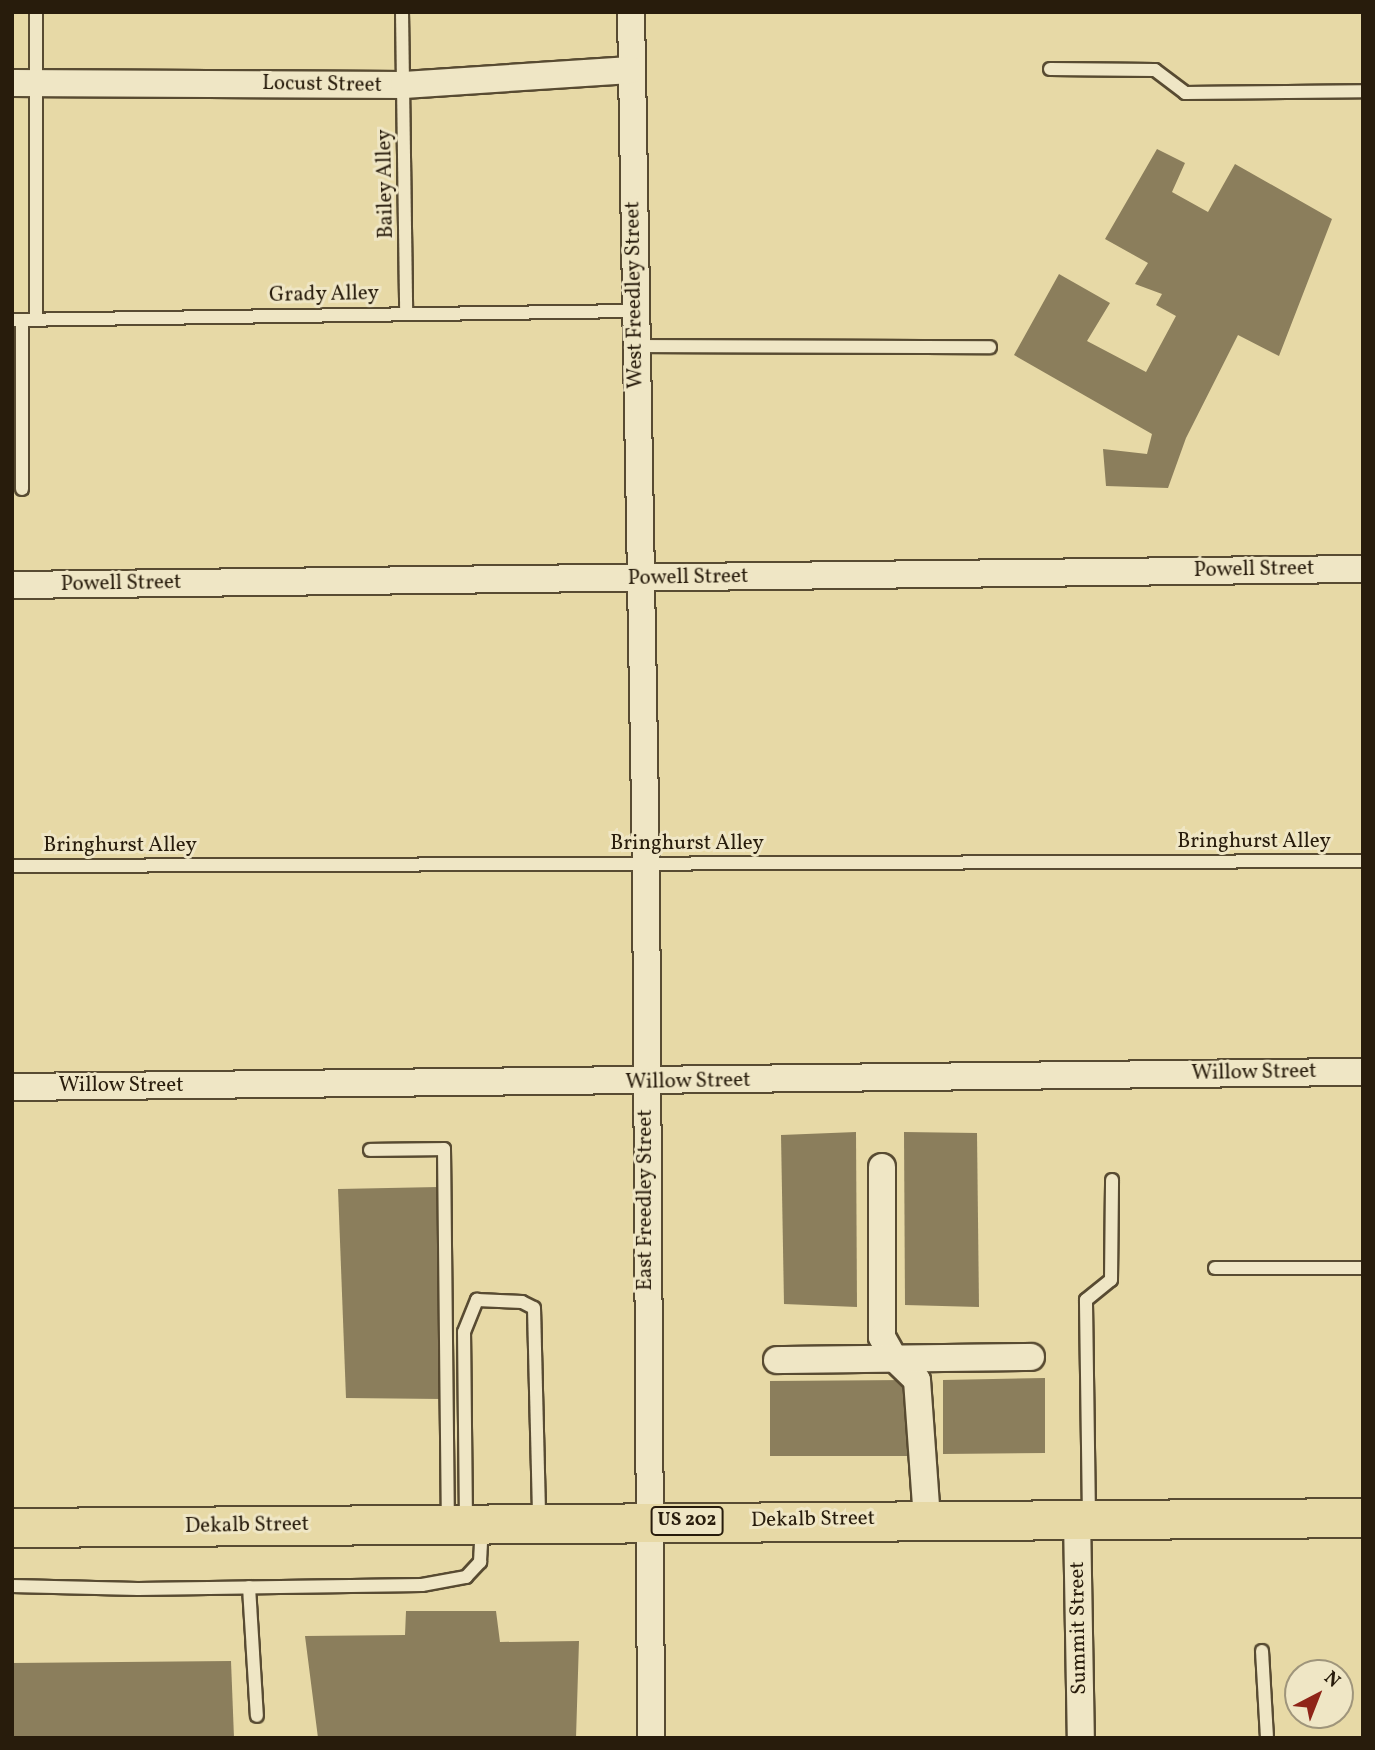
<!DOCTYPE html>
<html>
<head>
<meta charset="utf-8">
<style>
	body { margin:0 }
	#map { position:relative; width:1375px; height:1750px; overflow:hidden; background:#e7d9a6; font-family:Vollkorn,serif }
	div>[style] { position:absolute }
	.building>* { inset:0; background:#8b7e5c }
	.roads { filter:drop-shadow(2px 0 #584b32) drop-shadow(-2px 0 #584b32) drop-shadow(0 2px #584b32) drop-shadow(0 -2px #584b32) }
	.lane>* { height:12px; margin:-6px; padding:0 6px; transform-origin:6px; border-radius:6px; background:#efe6c5 }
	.street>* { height:26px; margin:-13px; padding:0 13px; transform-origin:13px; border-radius:13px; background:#efe6c5 }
	.highway>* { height:38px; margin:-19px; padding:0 19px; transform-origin:19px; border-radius:19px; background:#e7d9a6 }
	span { translate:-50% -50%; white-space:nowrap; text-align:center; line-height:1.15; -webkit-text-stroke:6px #efe6c5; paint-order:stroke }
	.shield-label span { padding:2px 5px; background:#efe6c5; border:2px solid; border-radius:5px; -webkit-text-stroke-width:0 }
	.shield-label { font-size:19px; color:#281c0c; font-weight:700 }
	.street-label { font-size:21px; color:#281c0c }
	.frame { position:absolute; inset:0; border:14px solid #281c0c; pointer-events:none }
	.north { position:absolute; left:1284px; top:1659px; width:70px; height:70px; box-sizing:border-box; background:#efe6c5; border:2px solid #9f957b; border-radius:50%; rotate:42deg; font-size:19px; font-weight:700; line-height:28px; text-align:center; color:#281c0c }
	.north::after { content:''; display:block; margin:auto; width:24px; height:32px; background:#8f2418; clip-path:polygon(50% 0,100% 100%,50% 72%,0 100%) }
</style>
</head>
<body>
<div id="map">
	<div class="building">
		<i style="clip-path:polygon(1157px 149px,1185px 163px,1172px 192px,1208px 212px,1235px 164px,1332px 219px,1279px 356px,1238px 335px,1186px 438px,1168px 488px,1106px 486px,1103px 449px,1147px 454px,1152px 434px,1014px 355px,1059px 274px,1110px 303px,1087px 341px,1146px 372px,1176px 316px,1156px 305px,1162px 294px,1135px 284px,1148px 263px,1105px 239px)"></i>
		<i style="clip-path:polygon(856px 1132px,857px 1307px,784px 1304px,781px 1135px)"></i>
		<i style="clip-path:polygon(904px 1132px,977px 1133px,979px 1307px,905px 1305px)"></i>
		<i style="clip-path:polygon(439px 1187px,442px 1399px,346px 1398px,338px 1189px)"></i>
		<i style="clip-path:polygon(1045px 1378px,1045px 1453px,943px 1454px,943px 1380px)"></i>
		<i style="clip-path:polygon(907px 1380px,908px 1456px,770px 1456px,770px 1381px)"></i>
		<i style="clip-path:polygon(406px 1611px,496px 1611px,500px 1642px,579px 1641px,576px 1738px,318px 1738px,305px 1636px,405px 1635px)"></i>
		<i style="clip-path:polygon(231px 1661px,234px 1738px,12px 1738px,12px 1663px)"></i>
	</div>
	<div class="roads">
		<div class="lane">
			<i style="left:36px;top:12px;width:308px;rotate:90deg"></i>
			<i style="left:402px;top:12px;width:301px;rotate:89.2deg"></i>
			<i style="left:1050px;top:69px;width:105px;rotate:0.5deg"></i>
			<i style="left:1155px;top:70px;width:38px;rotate:37deg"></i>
			<i style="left:1185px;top:93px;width:178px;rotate:-0.6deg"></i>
			<i style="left:12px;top:320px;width:624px;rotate:-0.83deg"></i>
			<i style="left:636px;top:346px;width:354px;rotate:0.2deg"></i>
			<i style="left:22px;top:489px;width:169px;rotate:-90deg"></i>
			<i style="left:12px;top:866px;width:1351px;rotate:-0.21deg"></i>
			<i style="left:370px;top:1150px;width:74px;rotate:-0.8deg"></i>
			<i style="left:444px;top:1149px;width:371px;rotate:89.4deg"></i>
			<i style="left:1215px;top:1268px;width:148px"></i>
			<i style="left:1089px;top:1518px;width:218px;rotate:-90.8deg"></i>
			<i style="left:1086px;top:1300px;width:32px;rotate:-39deg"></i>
			<i style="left:1111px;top:1280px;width:100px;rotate:-89.4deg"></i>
			<i style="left:466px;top:1521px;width:189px;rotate:-90.6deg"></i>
			<i style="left:464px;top:1332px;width:35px;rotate:-68deg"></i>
			<i style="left:477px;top:1300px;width:45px;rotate:2.5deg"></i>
			<i style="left:522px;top:1302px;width:13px;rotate:27deg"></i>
			<i style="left:534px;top:1308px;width:211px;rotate:88.6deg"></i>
			<i style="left:12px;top:1586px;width:126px;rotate:1.4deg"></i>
			<i style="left:138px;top:1589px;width:284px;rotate:-0.8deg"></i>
			<i style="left:422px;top:1585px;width:45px;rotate:-10.3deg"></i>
			<i style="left:466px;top:1577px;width:21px;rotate:-47deg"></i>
			<i style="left:480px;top:1562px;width:35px;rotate:-87deg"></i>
			<i style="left:249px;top:1587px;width:129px;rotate:86.5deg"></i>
			<i style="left:1262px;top:1651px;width:87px;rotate:86.7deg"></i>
		</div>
		<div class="street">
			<i style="left:631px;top:12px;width:851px;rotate:88.99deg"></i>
			<i style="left:646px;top:863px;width:875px;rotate:89.67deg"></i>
			<i style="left:12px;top:83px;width:392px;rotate:0.3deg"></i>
			<i style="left:404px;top:85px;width:227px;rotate:-3.8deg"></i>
			<i style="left:12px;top:585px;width:1351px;rotate:-0.68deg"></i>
			<i style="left:12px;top:1087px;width:1351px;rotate:-0.64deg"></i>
			<i style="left:882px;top:1167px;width:170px;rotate:90deg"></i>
			<i style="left:882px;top:1337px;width:23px;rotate:61deg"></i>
			<i style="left:893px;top:1357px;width:33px;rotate:44deg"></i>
			<i style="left:917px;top:1380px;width:139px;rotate:85.9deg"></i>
			<i style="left:777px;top:1360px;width:254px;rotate:-0.7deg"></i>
			<i style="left:1077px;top:1518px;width:220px;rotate:89deg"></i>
		</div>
		<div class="highway">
			<i style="left:12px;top:1528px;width:1351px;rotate:-0.42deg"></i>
		</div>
	</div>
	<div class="shield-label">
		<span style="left:687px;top:1521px">US 202</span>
	</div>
	<div class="street-label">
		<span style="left:322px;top:85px;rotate:1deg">Locust Street</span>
		<span style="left:386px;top:184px;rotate:-91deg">Bailey Alley</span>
		<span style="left:324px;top:295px;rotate:-1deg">Grady Alley</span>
		<span style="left:635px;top:295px;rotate:-91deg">West Freedley Street</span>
		<span style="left:1254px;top:570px;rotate:-1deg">Powell Street</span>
		<span style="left:688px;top:578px;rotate:-1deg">Powell Street</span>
		<span style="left:121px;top:584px;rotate:-1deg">Powell Street</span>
		<span style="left:1254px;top:842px">Bringhurst Alley</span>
		<span style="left:687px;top:844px">Bringhurst Alley</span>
		<span style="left:120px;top:846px">Bringhurst Alley</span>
		<span style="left:1254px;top:1073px;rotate:-1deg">Willow Street</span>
		<span style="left:688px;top:1082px;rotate:-1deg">Willow Street</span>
		<span style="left:121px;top:1086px">Willow Street</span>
		<span style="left:646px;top:1200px;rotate:-90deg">East Freedley Street</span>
		<span style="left:813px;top:1520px;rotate:-1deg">Dekalb Street</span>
		<span style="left:247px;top:1526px;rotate:-1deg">Dekalb Street</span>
		<span style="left:1079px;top:1628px;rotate:-91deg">Summit Street</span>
	</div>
	<div class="frame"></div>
	<div class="north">N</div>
</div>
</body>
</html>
